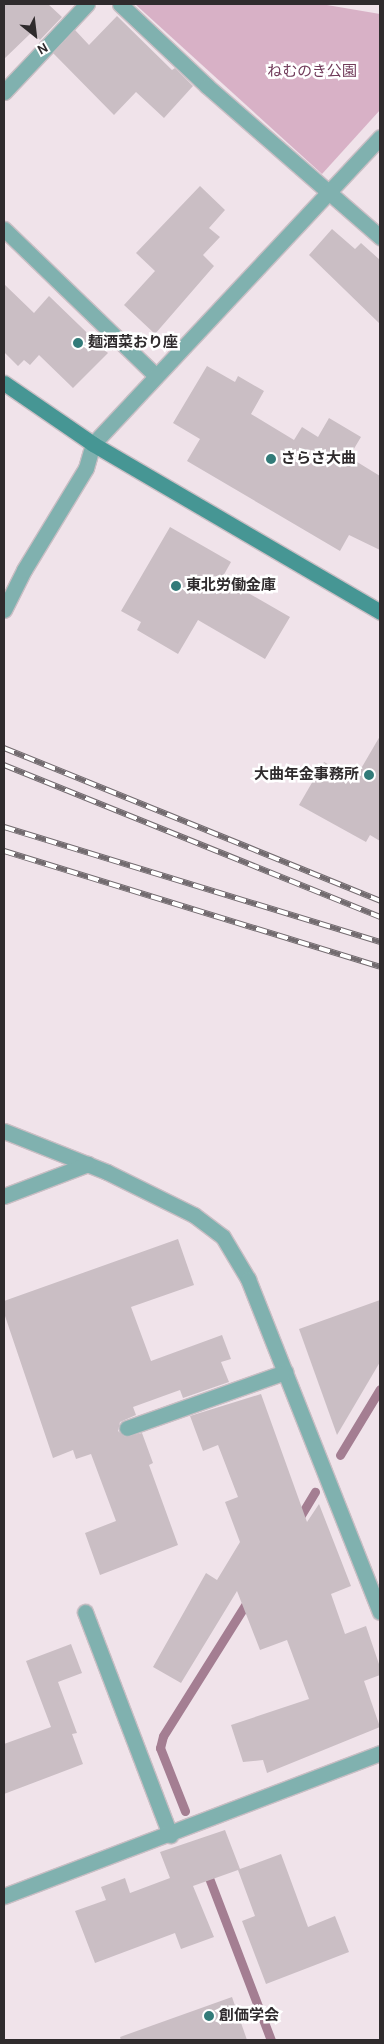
<!DOCTYPE html>
<html>
<head>
<meta charset="utf-8">
<style>
	body { margin:0 }
	#map { position:relative; width:384px; height:2044px; overflow:hidden; background:#f0e3ea; font-family:Karla,"Noto Sans JP",sans-serif }
	div>[style] { position:absolute }
	.green>* { inset:0; background:#d8b1c6 }
	.stream>* { height:9px; margin:-4.5px; padding:0 4.5px; transform-origin:4.5px; border-radius:4.5px; background:#a47e92 }
	.building>* { inset:0; background:#cabec4 }
	.roads { filter:drop-shadow(1px 0 #c9bec4) drop-shadow(-1px 0 #c9bec4) drop-shadow(0 1px #c9bec4) drop-shadow(0 -1px #c9bec4) }
	.street>* { height:15px; margin:-7.5px; padding:0 7.5px; transform-origin:7.5px; border-radius:7.5px; background:#80b1af }
	.secondary>* { height:15px; margin:-7.5px; padding:0 7.5px; transform-origin:7.5px; border-radius:7.5px; background:#469694 }
	.rail>* { height:5.5px; margin-top:-2.75px; transform-origin:0; background:repeating-linear-gradient(90deg,#fff 0 11px,#726b6f 0 22px); box-sizing:border-box; border-block:1px solid #726b6f }
	.dots>* { width:14px; height:14px; translate:-50% -50%; box-sizing:border-box; border:2px solid #fff; border-radius:50% }
	span { translate:-50% -50%; white-space:nowrap; text-align:center; line-height:1.15; -webkit-text-stroke:5px #fff; paint-order:stroke }
	.park-label { font-size:15px; color:#713b5a }
	.poi-label { font-size:15px; color:#2f2b2d; font-weight:700 }
	.left { translate:0 -50%; text-align:left }
	.right { translate:-100% -50%; text-align:right }
	.frame { position:absolute; inset:0; border:5px solid #2f2b2d; pointer-events:none }
	.north { position:absolute; left:10px; top:10px; width:50px; height:50px; -webkit-text-stroke:4px #fff; paint-order:stroke; rotate:151deg; font-size:14px; font-weight:700; line-height:20px; text-align:center; color:#2f2b2d }
	.north::after { content:''; display:block; margin:auto; width:18px; height:22px; background:#2f2b2d; clip-path:polygon(50% 0,100% 100%,50% 72%,0 100%) }
</style>
</head>
<body>
<div id="map">
	<div class="green">
		<i style="clip-path:polygon(135px 4px,321px 4px,380px 14px,380px 110px,322px 174px)"></i>
	</div>
	<div class="stream">
		<i style="left:340px;top:1455px;width:77px;rotate:-58.8deg"></i>
		<i style="left:298px;top:1520px;width:33px;rotate:-59deg"></i>
		<i style="left:185px;top:1811px;width:68px;rotate:-111.6deg"></i>
		<i style="left:160px;top:1748px;width:12px;rotate:-76deg"></i>
		<i style="left:163px;top:1736px;width:162px;rotate:-57.9deg"></i>
		<i style="left:206px;top:1870px;width:182px;rotate:69.1deg"></i>
	</div>
	<div class="building">
		<i style="clip-path:polygon(4px 4px,48px 4px,62px 17px,40px 40px,32px 32px,4px 59px)"></i>
		<i style="clip-path:polygon(117px 16px,172px 70px,175px 68px,193px 86px,164px 118px,136px 92px,114px 115px,53px 53px,75px 30px,89px 45px)"></i>
		<i style="clip-path:polygon(200px 186px,225px 210px,209px 228px,220px 237px,203px 255px,214px 266px,155px 334px,124px 305px,155px 271px,136px 253px)"></i>
		<i style="clip-path:polygon(332px 229px,355px 249px,361px 243px,380px 260px,380px 324px,309px 255px)"></i>
		<i style="clip-path:polygon(4px 284px,34px 313px,49px 296px,108px 353px,73px 388px,39px 355px,30px 365px,24px 360px,18px 366px,4px 352px)"></i>
		<i style="clip-path:polygon(207px 366px,235px 382px,238px 376px,264px 391px,251px 414px,294px 440px,302px 427px,318px 437px,329px 418px,361px 437px,349px 457px,380px 476px,380px 550px,349px 535px,340px 551px,187px 461px,200px 439px,173px 423px)"></i>
		<i style="clip-path:polygon(170px 527px,231px 562px,222px 578px,290px 617px,265px 659px,198px 620px,178px 654px,137px 630px,141px 622px,121px 611px)"></i>
		<i style="clip-path:polygon(380px 736px,380px 841px,370px 835px,366px 842px,299px 805px,324px 762px,355px 779px)"></i>
		<i style="clip-path:polygon(178px 1239px,194px 1285px,131px 1307px,151px 1361px,222px 1335px,231px 1359px,221px 1362px,229px 1382px,183px 1398px,180px 1390px,133px 1407px,136px 1415px,120px 1422px,118px 1431px,125px 1437px,142px 1433px,153px 1463px,149px 1465px,178px 1545px,100px 1575px,85px 1533px,116px 1521px,91px 1454px,76px 1459px,73px 1450px,53px 1458px,4px 1313px,4px 1301px)"></i>
		<i style="clip-path:polygon(380px 1300px,380px 1362px,337px 1435px,299px 1329px)"></i>
		<i style="clip-path:polygon(261px 1394px,307px 1522px,319px 1504px,351px 1586px,331px 1594px,345px 1634px,366px 1626px,380px 1667px,380px 1675px,364px 1681px,380px 1727px,267px 1773px,263px 1760px,243px 1762px,231px 1725px,309px 1699px,287px 1640px,260px 1650px,237px 1591px,181px 1683px,153px 1667px,206px 1573px,217px 1580px,240px 1542px,225px 1502px,238px 1497px,218px 1445px,203px 1451px,190px 1416px)"></i>
		<i style="clip-path:polygon(71px 1644px,82px 1673px,58px 1682px,77px 1733px,72px 1734px,83px 1764px,4px 1794px,4px 1744px,51px 1727px,26px 1661px)"></i>
		<i style="clip-path:polygon(225px 1830px,240px 1869px,281px 1854px,308px 1927px,335px 1916px,349px 1952px,266px 1984px,242px 1921px,255px 1916px,238px 1870px,193px 1886px,214px 1937px,181px 1949px,175px 1933px,95px 1963px,75px 1911px,106px 1900px,101px 1887px,125px 1878px,130px 1893px,170px 1878px,160px 1852px)"></i>
		<i style="clip-path:polygon(232px 1997px,247px 2040px,121px 2040px,120px 2037px)"></i>
	</div>
	<div class="roads">
		<div class="street">
			<i style="left:120px;top:4px;width:120px;rotate:43.3deg"></i>
			<i style="left:207px;top:86px;width:230px;rotate:41.1deg"></i>
			<i style="left:4px;top:92px;width:121px;rotate:-46.7deg"></i>
			<i style="left:4px;top:229px;width:210px;rotate:44deg"></i>
			<i style="left:4px;top:610px;width:45px;rotate:-63.4deg"></i>
			<i style="left:24px;top:570px;width:119px;rotate:-58.7deg"></i>
			<i style="left:86px;top:468px;width:25px;rotate:-74deg"></i>
			<i style="left:93px;top:444px;width:420px;rotate:-46.9deg"></i>
			<i style="left:4px;top:1131px;width:111px;rotate:21.7deg"></i>
			<i style="left:107px;top:1172px;width:97px;rotate:26.3deg"></i>
			<i style="left:194px;top:1215px;width:36px;rotate:37deg"></i>
			<i style="left:223px;top:1237px;width:49px;rotate:59.2deg"></i>
			<i style="left:248px;top:1279px;width:358px;rotate:68.4deg"></i>
			<i style="left:4px;top:1196px;width:90px;rotate:-20.9deg"></i>
			<i style="left:127px;top:1428px;width:168px;rotate:-19.5deg"></i>
			<i style="left:85px;top:1612px;width:239px;rotate:69.1deg"></i>
			<i style="left:4px;top:1896px;width:402px;rotate:-20.8deg"></i>
		</div>
		<div class="secondary">
			<i style="left:4px;top:383px;width:108px;rotate:34.4deg"></i>
			<i style="left:93px;top:444px;width:333px;rotate:30.3deg"></i>
		</div>
	</div>
	<div class="rail">
		<i style="left:4px;top:748px;width:406px;rotate:22.1deg"></i>
		<i style="left:4px;top:765px;width:406px;rotate:22deg"></i>
		<i style="left:4px;top:827px;width:393px;rotate:17deg"></i>
		<i style="left:4px;top:851px;width:393px;rotate:17.1deg"></i>
	</div>
	<div class="dots">
		<i style="left:78px;top:343px;background:#327b79"></i>
		<i style="left:271px;top:459px;background:#327b79"></i>
		<i style="left:176px;top:586px;background:#327b79"></i>
		<i style="left:369px;top:775px;background:#327b79"></i>
		<i style="left:209px;top:2016px;background:#327b79"></i>
	</div>
	<div class="park-label">
		<span style="left:312px;top:72px">ねむのき公園</span>
	</div>
	<div class="poi-label">
		<span class="left" style="left:88px;top:343px">麺酒菜おり座</span>
		<span class="left" style="left:281px;top:459px">さらさ大曲</span>
		<span class="left" style="left:186px;top:586px">東北労働金庫</span>
		<span class="right" style="left:359px;top:775px">大曲年金事務所</span>
		<span class="left" style="left:219px;top:2016px">創価学会</span>
	</div>
	<div class="frame"></div>
	<div class="north">N</div>
</div>
</body>
</html>
